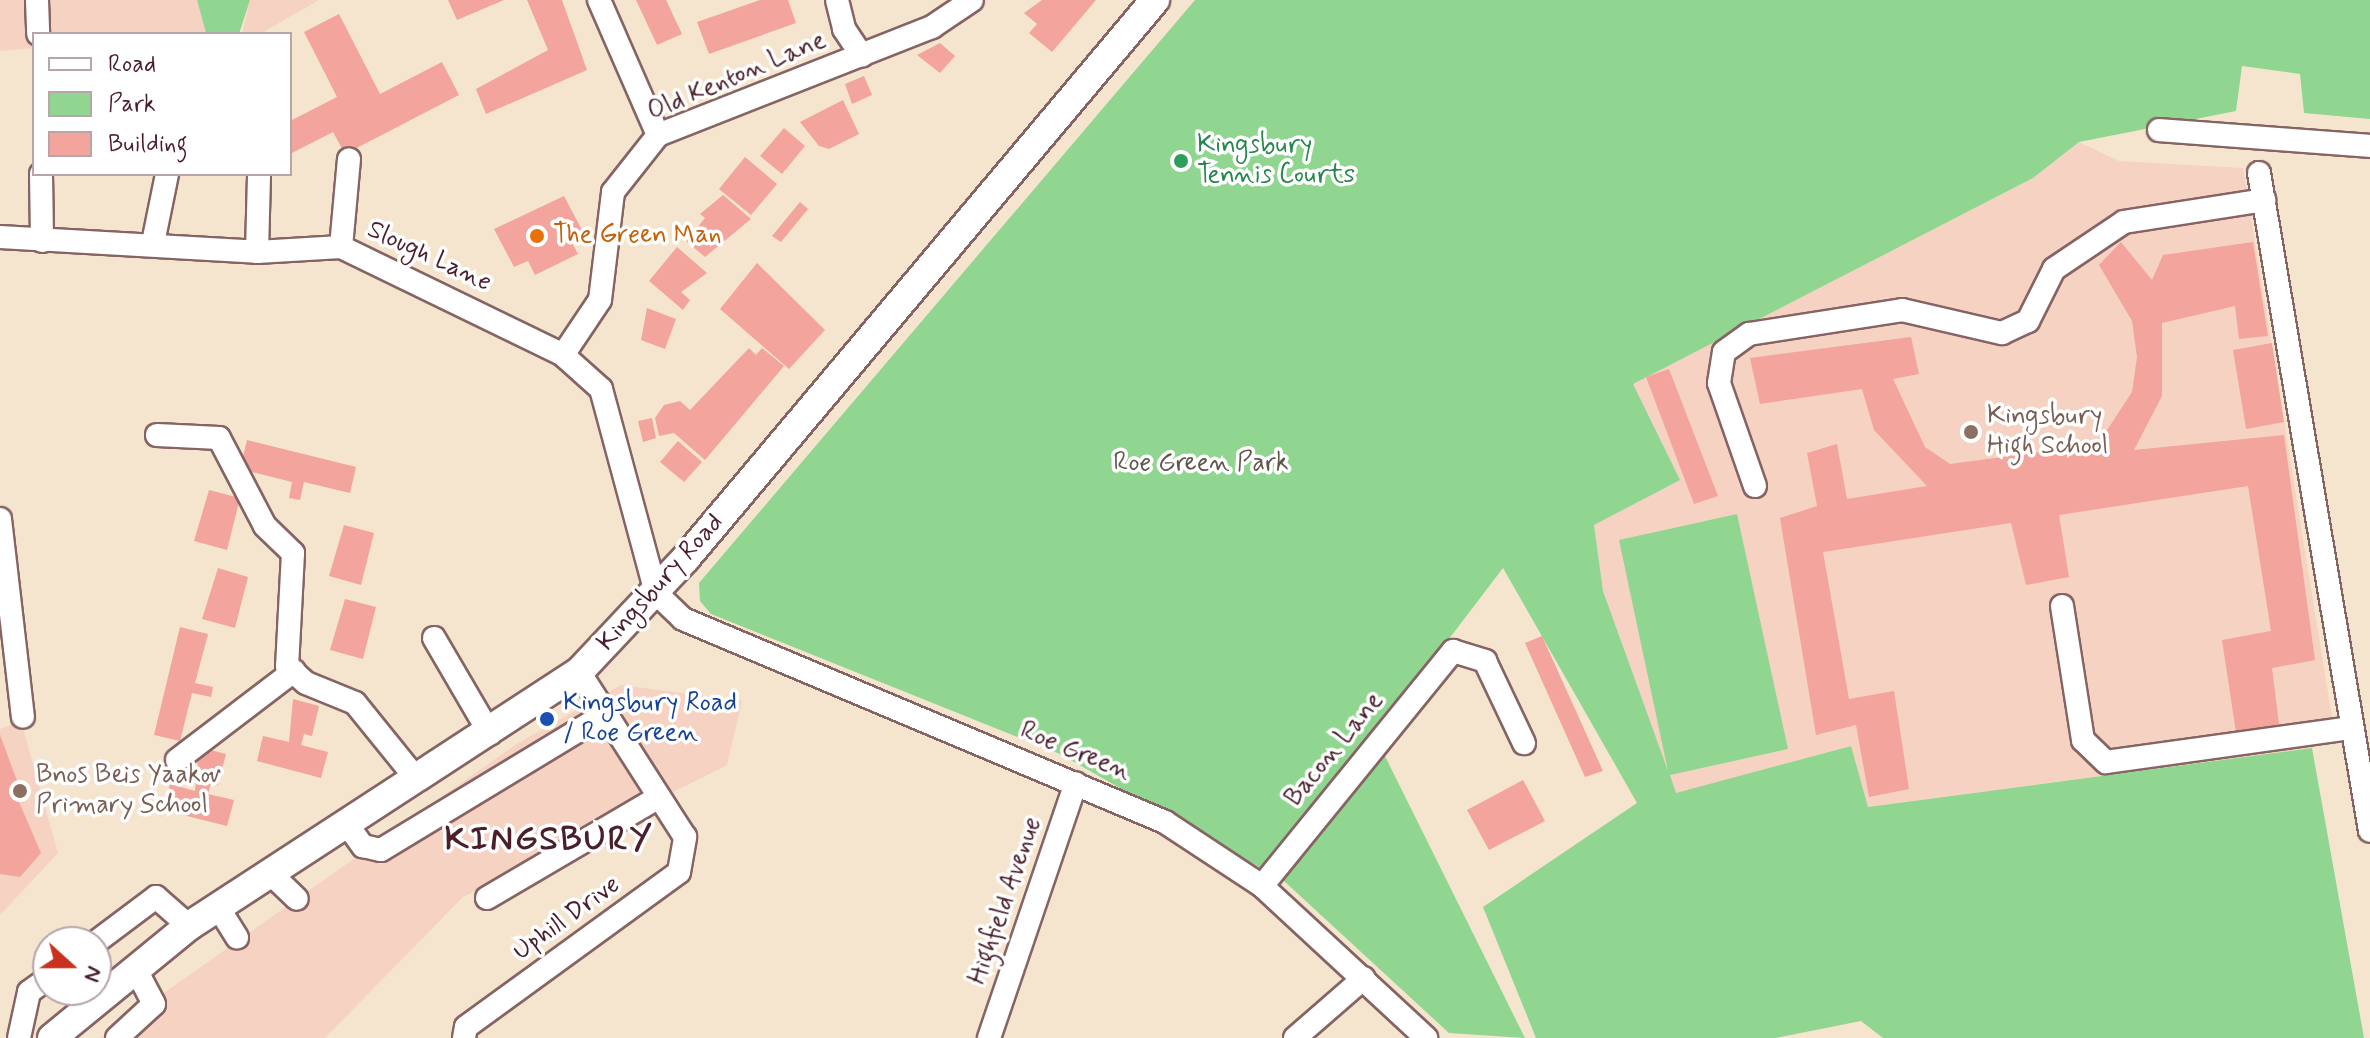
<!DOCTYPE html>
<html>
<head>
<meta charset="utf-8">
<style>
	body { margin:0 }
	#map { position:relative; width:2370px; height:1038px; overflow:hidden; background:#f5e5ce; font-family:Mynerve,sans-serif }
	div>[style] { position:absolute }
	.built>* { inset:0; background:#f6d2c3 }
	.green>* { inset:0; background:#90d691 }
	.building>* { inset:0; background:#f3a49c }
	.roads { filter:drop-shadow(2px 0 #866464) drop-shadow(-2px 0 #866464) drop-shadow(0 2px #866464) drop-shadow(0 -2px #866464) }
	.minor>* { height:22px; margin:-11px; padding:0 11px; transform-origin:11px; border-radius:11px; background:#fff }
	.major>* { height:28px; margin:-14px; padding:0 14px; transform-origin:14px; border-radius:14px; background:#fff }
	.dots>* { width:22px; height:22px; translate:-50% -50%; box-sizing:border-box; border:4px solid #fff; border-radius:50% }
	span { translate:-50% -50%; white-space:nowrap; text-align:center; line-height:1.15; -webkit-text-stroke:7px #fff; paint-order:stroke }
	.street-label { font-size:26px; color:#4a1f2b }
	.leisure-label { font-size:26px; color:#27864d }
	.left { translate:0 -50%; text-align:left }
	.food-label { font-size:26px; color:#c56008 }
	.education-label { font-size:26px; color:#785e54 }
	.park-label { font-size:26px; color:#5f564a }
	.transit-label { font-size:26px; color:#164399 }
	.district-label { font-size:34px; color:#4a1f2b; font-weight:700; letter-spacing:2px }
	.legend { position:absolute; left:32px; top:32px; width:260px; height:144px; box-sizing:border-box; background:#fff; border:2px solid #b7a5aa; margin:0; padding:10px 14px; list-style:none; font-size:24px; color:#4a1f2b }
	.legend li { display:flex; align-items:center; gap:16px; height:40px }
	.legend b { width:40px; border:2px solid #b7a5aa }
	.north { position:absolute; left:32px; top:926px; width:80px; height:80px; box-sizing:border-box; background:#fff; border:2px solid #b7a5aa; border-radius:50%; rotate:111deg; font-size:22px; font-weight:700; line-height:32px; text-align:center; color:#4a1f2b }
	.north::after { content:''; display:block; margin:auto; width:28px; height:36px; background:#c8321e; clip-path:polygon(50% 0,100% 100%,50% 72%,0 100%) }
</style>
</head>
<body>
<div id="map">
	<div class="built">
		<i style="clip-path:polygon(0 0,197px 0,206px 33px,34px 34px,34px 48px,0 51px)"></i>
		<i style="clip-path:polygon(250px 0,319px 0,260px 34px,242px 34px)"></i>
		<i style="clip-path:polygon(2079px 142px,2119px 161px,2243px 168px,2335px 736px,2312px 748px,1867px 807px,1850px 746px,1676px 794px,1603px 591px,1594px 525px,1679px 479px,1632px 384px,2033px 178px)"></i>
		<i style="clip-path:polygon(621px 685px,742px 701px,727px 765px,463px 897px,325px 1038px,100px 1038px,518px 743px)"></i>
		<i style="clip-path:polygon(21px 721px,58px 853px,0 915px,0 729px)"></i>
	</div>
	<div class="green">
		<i style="clip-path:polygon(197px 0,250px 0,239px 34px,206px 33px)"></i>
		<i style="clip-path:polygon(1195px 0,2370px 0,2370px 119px,2304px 113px,2300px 74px,2242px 66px,2236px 111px,2079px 142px,2033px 178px,1633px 384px,1680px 480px,1594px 525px,1603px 591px,1668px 771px,1619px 540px,1737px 514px,1788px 749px,1670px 775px,1676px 793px,1851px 746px,1868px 807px,2312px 748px,2364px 1038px,1883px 1038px,1861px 1021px,1776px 1038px,1536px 1038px,1483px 907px,1637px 803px,1503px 568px,1375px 736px,1525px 1038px,1449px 1033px,1284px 881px,1060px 754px,711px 614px,700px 601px,699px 583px)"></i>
	</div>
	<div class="building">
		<i style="clip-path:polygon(448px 0,504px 0,457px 20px)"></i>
		<i style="clip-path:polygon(527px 0,562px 0,587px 70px,486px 114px,476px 89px,548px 50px)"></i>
		<i style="clip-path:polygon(636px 0,666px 0,682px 34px,657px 45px)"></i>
		<i style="clip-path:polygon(760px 0,788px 0,796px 23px,709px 54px,697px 22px)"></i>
		<i style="clip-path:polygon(1042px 0,1096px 0,1052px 52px,1029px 33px,1037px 24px,1024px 13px)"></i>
		<i style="clip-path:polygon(339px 14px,380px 94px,442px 62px,459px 95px,345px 154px,333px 132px,290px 154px,290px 121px,337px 97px,304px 32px)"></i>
		<i style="clip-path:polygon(940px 43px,955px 56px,940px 73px,917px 55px)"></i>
		<i style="clip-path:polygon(864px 76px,872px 95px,852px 104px,845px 84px)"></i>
		<i style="clip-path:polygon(843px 100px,859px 134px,829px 149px,819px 146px,800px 122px)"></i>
		<i style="clip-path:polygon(784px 128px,805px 146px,782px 174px,760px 156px)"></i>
		<i style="clip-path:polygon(745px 157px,777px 184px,751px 215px,719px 189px)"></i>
		<i style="clip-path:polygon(723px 195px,751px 219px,705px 257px,686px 241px,705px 218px,700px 214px)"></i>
		<i style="clip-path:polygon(564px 196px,583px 232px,570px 239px,578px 254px,535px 275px,528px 261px,514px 267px,494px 229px)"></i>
		<i style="clip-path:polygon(800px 202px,808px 209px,781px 242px,772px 236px)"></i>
		<i style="clip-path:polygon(2121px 242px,2152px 280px,2163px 255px,2253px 242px,2268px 336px,2239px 339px,2235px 306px,2162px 323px,2162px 396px,2134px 450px,2284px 435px,2315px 660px,2272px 668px,2280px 732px,2237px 739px,2222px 640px,2271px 631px,2248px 486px,2059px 515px,2069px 577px,2026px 585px,2011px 523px,1823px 552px,1849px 699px,1894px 691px,1909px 789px,1869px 797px,1856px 725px,1816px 735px,1780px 518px,1817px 506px,1807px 453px,1837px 444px,1847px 499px,1927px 486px,1874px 430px,1862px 389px,1760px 404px,1750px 358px,1911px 337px,1919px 374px,1893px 379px,1925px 447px,1950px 464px,2098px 444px,2132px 392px,2137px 357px,2132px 321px,2099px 265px)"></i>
		<i style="clip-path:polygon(677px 247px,707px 273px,681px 292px,690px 300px,683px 310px,649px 281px)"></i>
		<i style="clip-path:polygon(757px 263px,825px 330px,789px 369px,720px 309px)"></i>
		<i style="clip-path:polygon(647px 308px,676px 319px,665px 349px,641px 340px)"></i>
		<i style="clip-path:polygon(2272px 343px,2284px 422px,2246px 429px,2233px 350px)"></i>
		<i style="clip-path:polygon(749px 348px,756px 355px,762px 348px,784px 366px,705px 460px,674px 433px,659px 436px,655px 418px,664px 405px,680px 401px,690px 410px)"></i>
		<i style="clip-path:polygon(1669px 369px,1718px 496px,1694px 504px,1646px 377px)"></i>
		<i style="clip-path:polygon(652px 418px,656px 438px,643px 442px,638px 421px)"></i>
		<i style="clip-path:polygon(247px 440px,356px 467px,350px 493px,304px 482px,300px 500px,289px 498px,292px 482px,240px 469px)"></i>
		<i style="clip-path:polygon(678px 441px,702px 462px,684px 482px,660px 462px)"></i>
		<i style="clip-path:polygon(209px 490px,240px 498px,227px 550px,194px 541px)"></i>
		<i style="clip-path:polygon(344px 525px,374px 533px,361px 585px,329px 576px)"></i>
		<i style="clip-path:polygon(218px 568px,248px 577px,235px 628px,202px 619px)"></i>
		<i style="clip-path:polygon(345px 599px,376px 607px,363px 659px,330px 650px)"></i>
		<i style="clip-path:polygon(180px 627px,208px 634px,195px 683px,213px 687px,211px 697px,192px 693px,180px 741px,154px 735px)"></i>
		<i style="clip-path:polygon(1542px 636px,1603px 771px,1585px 777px,1525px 643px)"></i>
		<i style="clip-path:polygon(293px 699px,319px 706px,312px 736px,304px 734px,301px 745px,328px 752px,321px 778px,257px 761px,263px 736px,289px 742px)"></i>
		<i style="clip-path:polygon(0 735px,19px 786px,13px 788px,41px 853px,20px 877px,0 874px)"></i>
		<i style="clip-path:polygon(199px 747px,226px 754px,218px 785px,211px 783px,208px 794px,234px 800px,227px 826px,163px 810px,170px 784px,195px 791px)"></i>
		<i style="clip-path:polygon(1523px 780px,1545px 821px,1489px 850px,1467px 810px)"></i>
	</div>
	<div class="roads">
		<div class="minor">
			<i style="left:37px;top:0;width:34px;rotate:88deg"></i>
			<i style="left:599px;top:0;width:147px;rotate:66.4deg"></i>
			<i style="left:837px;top:0;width:30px;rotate:76deg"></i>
			<i style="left:844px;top:29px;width:32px;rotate:56deg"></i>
			<i style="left:2159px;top:130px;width:212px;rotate:4.3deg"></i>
			<i style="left:2259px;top:173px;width:667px;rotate:80.42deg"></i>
			<i style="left:41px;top:174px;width:67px;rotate:89.1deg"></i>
			<i style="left:0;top:237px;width:257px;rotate:3.3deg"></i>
			<i style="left:257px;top:252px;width:84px;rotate:-3.4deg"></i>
			<i style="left:341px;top:247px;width:247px;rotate:25.9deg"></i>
			<i style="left:563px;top:355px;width:51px;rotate:41.8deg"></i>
			<i style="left:601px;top:389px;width:211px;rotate:74.9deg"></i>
			<i style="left:656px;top:593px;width:37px;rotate:44deg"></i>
			<i style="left:683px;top:619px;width:523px;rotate:22.84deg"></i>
			<i style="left:1165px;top:822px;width:116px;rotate:33.4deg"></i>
			<i style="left:1262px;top:886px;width:224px;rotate:42.8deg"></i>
			<i style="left:153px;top:243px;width:70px;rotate:-78.5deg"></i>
			<i style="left:341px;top:247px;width:88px;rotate:-84.8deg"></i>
			<i style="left:257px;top:252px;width:78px;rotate:-88.5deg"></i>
			<i style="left:563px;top:355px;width:66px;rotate:-56.1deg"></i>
			<i style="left:600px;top:300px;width:109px;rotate:-83.1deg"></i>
			<i style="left:613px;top:192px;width:73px;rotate:-51.7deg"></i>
			<i style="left:658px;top:135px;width:295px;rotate:-21.5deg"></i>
			<i style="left:932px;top:27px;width:48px;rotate:-34deg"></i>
			<i style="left:157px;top:435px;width:62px;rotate:2.8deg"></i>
			<i style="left:219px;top:438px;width:99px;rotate:62.4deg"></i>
			<i style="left:265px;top:526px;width:39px;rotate:44deg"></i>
			<i style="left:293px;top:553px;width:113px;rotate:93deg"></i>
			<i style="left:287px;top:666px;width:25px;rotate:42deg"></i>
			<i style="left:306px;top:683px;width:53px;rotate:22.2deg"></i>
			<i style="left:355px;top:703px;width:95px;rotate:51deg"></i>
			<i style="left:1755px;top:486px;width:109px;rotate:-109.3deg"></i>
			<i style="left:1719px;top:383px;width:31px;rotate:-81deg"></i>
			<i style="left:1724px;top:352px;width:31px;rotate:-36deg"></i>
			<i style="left:1749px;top:334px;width:155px;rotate:-8.9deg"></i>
			<i style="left:1902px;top:310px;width:103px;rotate:13deg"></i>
			<i style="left:2002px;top:333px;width:29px;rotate:-25deg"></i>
			<i style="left:2028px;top:321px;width:58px;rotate:-63.4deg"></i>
			<i style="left:2054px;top:269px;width:84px;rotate:-33.9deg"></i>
			<i style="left:2124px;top:222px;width:142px;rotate:-8.9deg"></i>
			<i style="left:0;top:519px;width:199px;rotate:83.4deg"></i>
			<i style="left:2062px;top:606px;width:136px;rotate:81.1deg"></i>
			<i style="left:2083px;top:740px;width:32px;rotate:44deg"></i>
			<i style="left:2106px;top:762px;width:246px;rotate:-7.9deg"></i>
			<i style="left:434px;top:638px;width:111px;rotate:59.7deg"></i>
			<i style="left:177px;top:760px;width:147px;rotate:-37.3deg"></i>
			<i style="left:346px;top:823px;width:29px;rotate:54deg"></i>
			<i style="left:363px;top:846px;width:18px;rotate:13deg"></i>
			<i style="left:381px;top:850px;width:263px;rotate:-31.2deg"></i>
			<i style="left:270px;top:873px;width:37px;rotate:44deg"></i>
			<i style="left:1262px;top:886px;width:303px;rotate:-50.9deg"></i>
			<i style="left:1453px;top:651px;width:34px;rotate:17deg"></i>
			<i style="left:1485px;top:661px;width:91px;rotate:64.6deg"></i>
			<i style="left:487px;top:898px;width:199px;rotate:-30.4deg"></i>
			<i style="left:218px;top:907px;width:36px;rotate:58deg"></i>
			<i style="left:96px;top:942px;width:75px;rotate:-36.9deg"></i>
			<i style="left:156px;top:897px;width:44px;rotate:41.3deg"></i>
			<i style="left:19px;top:1038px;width:47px;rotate:-77.7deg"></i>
			<i style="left:29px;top:992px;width:24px;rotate:-36deg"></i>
			<i style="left:117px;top:1038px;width:50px;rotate:-42.6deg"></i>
			<i style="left:154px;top:1004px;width:41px;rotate:-117.8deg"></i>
			<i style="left:464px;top:1038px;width:11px;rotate:-80deg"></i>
			<i style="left:466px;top:1027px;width:263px;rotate:-36deg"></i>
			<i style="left:679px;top:872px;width:36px;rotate:-80deg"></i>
			<i style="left:685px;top:837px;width:196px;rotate:-122.7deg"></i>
			<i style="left:989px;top:1038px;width:269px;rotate:-71.2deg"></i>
			<i style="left:1295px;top:1038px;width:91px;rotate:-41deg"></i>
		</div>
		<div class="major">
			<i style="left:52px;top:1038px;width:177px;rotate:-39.3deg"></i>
			<i style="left:189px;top:926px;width:465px;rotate:-33.1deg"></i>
			<i style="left:579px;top:672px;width:156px;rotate:-46.8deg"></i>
			<i style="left:686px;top:558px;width:729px;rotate:-49.95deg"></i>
		</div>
	</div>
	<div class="dots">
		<i style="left:1181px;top:161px;background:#2e9e5b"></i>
		<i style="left:537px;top:236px;background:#e8710a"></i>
		<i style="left:1971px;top:432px;background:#8d6e63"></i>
		<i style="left:547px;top:719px;background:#1a4fb4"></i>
		<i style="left:20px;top:791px;background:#8d6e63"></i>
	</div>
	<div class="street-label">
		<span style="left:737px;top:77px;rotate:-23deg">Old Kenton Lane</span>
		<span style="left:429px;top:257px;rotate:25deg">Slough Lane</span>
		<span style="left:661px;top:583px;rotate:-48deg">Kingsbury Road</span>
		<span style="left:1335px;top:750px;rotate:-51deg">Bacon Lane</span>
		<span style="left:1075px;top:752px;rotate:22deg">Roe Green</span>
		<span style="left:1006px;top:901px;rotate:-71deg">Highfield Avenue</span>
		<span style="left:567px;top:919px;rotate:-36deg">Uphill Drive</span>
	</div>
	<div class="leisure-label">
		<span class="left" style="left:1197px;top:161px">Kingsbury<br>Tennis Courts</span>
	</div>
	<div class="food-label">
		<span class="left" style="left:553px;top:236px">The Green Man</span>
	</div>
	<div class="education-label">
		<span class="left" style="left:1987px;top:432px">Kingsbury<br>High School</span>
		<span class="left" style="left:36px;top:791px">Bnos Beis Yaakov<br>Primary School</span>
	</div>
	<div class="park-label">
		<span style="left:1201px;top:464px">Roe Green Park</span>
	</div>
	<div class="transit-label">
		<span class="left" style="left:563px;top:719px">Kingsbury Road<br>/ Roe Green</span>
	</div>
	<div class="district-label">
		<span style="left:549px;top:840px">KINGSBURY</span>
	</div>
	<ul class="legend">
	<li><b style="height:10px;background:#fff"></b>Road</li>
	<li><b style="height:22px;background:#90d691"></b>Park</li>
	<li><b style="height:22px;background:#f3a49c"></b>Building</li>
	</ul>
	<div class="north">N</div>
</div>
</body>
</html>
